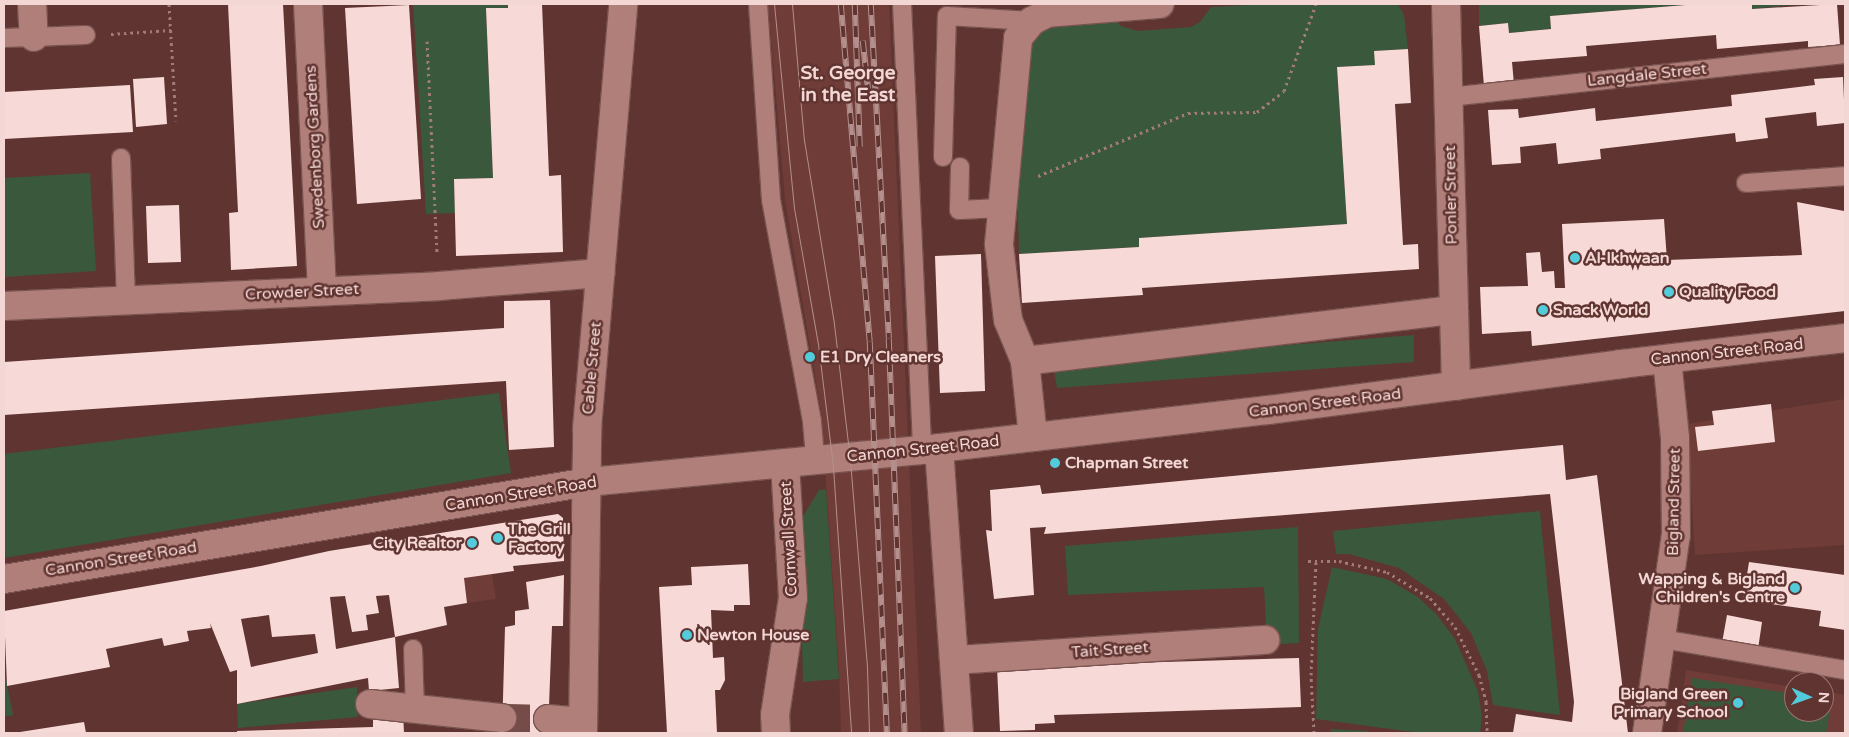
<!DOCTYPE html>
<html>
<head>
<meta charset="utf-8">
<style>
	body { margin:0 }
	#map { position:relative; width:1849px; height:737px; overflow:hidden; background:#603430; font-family:"Varela Round",sans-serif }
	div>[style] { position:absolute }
	.built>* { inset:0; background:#703c38 }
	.green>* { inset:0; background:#3a583c }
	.building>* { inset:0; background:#f7dad7 }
	.street-tunnel>* { height:28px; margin-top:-14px; transform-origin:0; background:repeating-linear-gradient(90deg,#764c49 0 28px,transparent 0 42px) }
	.path>* { height:3px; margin-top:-1.5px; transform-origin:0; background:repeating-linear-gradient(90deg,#a07b77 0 2.5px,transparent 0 6.5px) }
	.roads { filter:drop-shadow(1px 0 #785350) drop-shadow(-1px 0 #785350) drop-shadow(0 1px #785350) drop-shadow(0 -1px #785350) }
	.lane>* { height:18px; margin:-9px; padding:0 9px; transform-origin:9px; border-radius:9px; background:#b17f79 }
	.street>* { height:28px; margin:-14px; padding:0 14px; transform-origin:14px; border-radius:14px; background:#b17f79 }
	.secondary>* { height:28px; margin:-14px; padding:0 14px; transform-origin:14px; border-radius:14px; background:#b17f79 }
	.tram>* { height:1px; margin:-0.5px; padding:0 0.5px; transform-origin:0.5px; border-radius:0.5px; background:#b3908d }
	.rail>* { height:5.5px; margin-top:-2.75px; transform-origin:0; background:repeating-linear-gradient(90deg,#603430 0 11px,#b3908d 0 22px); box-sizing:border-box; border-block:1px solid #b3908d }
	.dots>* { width:14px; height:14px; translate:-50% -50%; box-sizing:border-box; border:2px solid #603430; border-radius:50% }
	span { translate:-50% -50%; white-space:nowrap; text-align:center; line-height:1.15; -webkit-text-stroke:5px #603430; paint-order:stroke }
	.street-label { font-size:16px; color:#f3d7d4 }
	.poi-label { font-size:16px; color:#f3d7d4; font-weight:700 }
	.left { translate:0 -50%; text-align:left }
	.right { translate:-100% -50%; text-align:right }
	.quarter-label { font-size:19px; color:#f3d7d4; font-weight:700 }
	.frame { position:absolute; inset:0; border:5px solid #f3d7d4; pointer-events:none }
	.north { position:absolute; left:1784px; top:672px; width:50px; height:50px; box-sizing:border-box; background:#603430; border:1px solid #9b7572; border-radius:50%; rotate:92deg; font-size:14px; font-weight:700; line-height:20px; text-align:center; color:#f3d7d4 }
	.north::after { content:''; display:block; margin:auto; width:18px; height:22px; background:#52cbda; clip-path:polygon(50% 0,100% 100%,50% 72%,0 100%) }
</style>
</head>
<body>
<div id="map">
	<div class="built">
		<i style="clip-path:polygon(768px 4px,889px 4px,921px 733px,841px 733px,839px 669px,821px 411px,785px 199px)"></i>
		<i style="clip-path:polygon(1845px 399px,1845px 545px,1695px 555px,1687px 424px)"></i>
		<i style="clip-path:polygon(484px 526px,496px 599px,467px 603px,456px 530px)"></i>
		<i style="clip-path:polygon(1686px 670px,1794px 687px,1794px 712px,1824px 712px,1824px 691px,1845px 695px,1845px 733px,1677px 733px)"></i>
	</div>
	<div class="green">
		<i style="clip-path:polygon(413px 4px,508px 4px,508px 8px,486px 9px,493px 178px,454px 179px,455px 213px,426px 214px)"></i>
		<i style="clip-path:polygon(1266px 4px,1398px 4px,1404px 15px,1408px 49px,1375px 51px,1375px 65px,1337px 67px,1347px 224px,1139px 238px,1139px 247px,1019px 254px,1017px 178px,1024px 67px,1032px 43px,1041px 30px,1054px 22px,1114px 18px,1121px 26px,1138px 31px,1191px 27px,1200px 22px,1211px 7px)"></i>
		<i style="clip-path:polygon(1479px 4px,1698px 4px,1550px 16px,1551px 29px,1509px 33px,1508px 23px,1479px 26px)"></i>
		<i style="clip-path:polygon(1752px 4px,1805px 4px,1752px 9px)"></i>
		<i style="clip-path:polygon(90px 173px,96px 271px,4px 277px,4px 178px)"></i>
		<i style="clip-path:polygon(1414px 335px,1414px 362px,1057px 388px,1053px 364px)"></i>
		<i style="clip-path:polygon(499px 393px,511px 473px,4px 558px,4px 454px)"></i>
		<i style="clip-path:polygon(826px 489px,839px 679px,803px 682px,799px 523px,819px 490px)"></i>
		<i style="clip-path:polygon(1540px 511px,1560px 715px,1493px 705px,1487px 671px,1471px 633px,1444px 599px,1399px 568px,1349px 554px,1336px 554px,1333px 531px)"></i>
		<i style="clip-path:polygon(1298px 527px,1299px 643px,1267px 645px,1264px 587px,1068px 595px,1065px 546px)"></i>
		<i style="clip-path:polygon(1332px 567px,1387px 579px,1418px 597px,1437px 615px,1455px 639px,1478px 691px,1482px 717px,1480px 733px,1420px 733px,1316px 719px,1318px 629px)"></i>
		<i style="clip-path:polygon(4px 669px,13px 715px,4px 717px)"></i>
		<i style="clip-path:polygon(1692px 678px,1794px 694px,1794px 712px,1824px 712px,1824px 699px,1832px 700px,1826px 733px,1683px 733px)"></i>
		<i style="clip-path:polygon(357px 687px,358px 717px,238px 728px,237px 704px)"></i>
		<i style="clip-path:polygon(1331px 729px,1368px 731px,1367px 733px,1331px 733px)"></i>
	</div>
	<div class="building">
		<i style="clip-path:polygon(228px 4px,283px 4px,297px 266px,231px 270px,229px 213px,238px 212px)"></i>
		<i style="clip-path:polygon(508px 4px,542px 4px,549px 176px,561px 175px,563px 252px,456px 256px,454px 179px,493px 178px,486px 8px,508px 8px)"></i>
		<i style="clip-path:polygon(1698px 4px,1752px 4px,1752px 9px,1837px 4px,1840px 45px,1808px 47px,1808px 41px,1717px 49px,1716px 35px,1586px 46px,1587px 56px,1512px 62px,1514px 84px,1484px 86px,1479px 26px,1508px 23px,1509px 33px,1551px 29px,1550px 16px)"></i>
		<i style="clip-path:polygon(409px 5px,421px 199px,357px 204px,345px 8px)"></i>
		<i style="clip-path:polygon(1408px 49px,1411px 103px,1395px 104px,1403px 245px,1418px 244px,1419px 269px,1142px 288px,1143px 295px,1022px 303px,1019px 254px,1139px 247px,1139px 238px,1347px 224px,1337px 67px,1375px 65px,1374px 51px)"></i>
		<i style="clip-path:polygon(164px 77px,167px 124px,136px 127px,133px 79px)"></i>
		<i style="clip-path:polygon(1843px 77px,1845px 123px,1817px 126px,1816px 112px,1765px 118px,1768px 138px,1736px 142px,1735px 133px,1600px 149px,1601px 159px,1558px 164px,1556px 143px,1520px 147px,1521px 163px,1492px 165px,1488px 110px,1518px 109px,1519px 118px,1595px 108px,1596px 121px,1732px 106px,1731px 95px,1815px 85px,1814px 79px)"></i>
		<i style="clip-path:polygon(130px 85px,133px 132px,4px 139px,4px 92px)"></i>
		<i style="clip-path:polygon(1797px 202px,1844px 211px,1845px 311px,1532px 346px,1531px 331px,1482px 334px,1480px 287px,1528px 286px,1526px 253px,1540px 252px,1542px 272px,1554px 271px,1555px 288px,1565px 288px,1562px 224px,1664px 219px,1667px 260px,1802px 255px)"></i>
		<i style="clip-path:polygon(179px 205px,181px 262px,148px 263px,146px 206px)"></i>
		<i style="clip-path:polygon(981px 254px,985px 391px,940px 393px,935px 256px)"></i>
		<i style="clip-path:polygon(550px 300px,554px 447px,509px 450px,506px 381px,4px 415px,4px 362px,504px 328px,504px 301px)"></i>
		<i style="clip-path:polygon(1771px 404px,1775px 442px,1698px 451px,1695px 427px,1714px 425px,1712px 411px)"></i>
		<i style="clip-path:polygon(1563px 445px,1566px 480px,1597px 475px,1628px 733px,1513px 733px,1516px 714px,1572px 722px,1574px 702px,1550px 494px,1044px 534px,1046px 527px,1030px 528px,1034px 595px,994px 599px,986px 530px,992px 531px,990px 490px,1040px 485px,1042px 494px)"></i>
		<i style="clip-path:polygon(evenodd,558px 514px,563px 518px,564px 561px,513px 566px,514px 571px,464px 578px,467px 603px,444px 607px,447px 625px,395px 637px,389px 595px,376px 596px,379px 613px,366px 615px,368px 630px,352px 632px,345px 596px,330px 597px,336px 649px,395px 637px,399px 688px,369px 691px,368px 678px,237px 704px,237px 670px,230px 672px,210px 623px,211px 628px,187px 631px,189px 641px,164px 646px,162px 638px,106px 649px,110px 667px,7px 686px,4px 611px,261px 566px,329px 551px,558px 514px,269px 615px,272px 637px,315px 634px,318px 653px,251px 667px,241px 619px,269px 615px)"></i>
		<i style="clip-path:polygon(1749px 562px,1845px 575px,1845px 630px,1819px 626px,1821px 611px,1743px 600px)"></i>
		<i style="clip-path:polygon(748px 564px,750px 605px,734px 605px,734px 611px,711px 610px,713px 658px,724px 657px,725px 680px,720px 690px,715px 690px,717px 733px,667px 733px,659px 587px,692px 585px,691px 567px)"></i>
		<i style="clip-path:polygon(564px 575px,563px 626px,552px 626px,548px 733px,502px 733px,505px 627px,515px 625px,515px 611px,529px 609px,526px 582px)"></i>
		<i style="clip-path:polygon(1727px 615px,1762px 622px,1758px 649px,1722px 643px)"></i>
		<i style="clip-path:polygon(1299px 658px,1301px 707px,1054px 715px,1055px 723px,1035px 724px,1035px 730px,1000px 731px,997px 667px)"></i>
		<i style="clip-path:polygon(403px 713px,404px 733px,237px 733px,237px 731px,373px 727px,373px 715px)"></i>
		<i style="clip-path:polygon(84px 722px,86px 733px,20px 733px,20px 732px)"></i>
	</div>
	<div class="street-tunnel">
		<i style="left:502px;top:718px;width:46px;rotate:1.2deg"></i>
	</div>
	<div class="path">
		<i style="left:169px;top:4px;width:117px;rotate:86.6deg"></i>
		<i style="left:111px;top:34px;width:60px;rotate:-3.8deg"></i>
		<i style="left:427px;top:41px;width:214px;rotate:87.3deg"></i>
		<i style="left:1038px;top:176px;width:163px;rotate:-22.8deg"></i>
		<i style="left:1188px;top:113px;width:69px;rotate:-0.8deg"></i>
		<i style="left:1257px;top:112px;width:34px;rotate:-38deg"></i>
		<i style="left:1284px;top:91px;width:93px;rotate:-69.8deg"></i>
		<i style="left:1308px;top:561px;width:31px"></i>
		<i style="left:1339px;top:561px;width:49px;rotate:12.9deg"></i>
		<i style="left:1387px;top:572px;width:50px;rotate:31.2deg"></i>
		<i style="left:1430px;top:598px;width:38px;rotate:49deg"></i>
		<i style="left:1455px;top:627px;width:54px;rotate:63.4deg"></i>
		<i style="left:1479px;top:675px;width:28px;rotate:75deg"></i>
		<i style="left:1486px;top:702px;width:31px;rotate:88deg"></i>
		<i style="left:1314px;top:733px;width:58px;rotate:-93deg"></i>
		<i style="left:1311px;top:675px;width:115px;rotate:-87.5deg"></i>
	</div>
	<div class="roads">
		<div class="lane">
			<i style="left:758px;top:4px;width:196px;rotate:86.2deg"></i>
			<i style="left:771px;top:200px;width:226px;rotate:79.5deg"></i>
			<i style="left:812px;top:422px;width:38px;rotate:85deg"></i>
			<i style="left:902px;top:4px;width:446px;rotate:87.4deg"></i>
			<i style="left:4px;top:38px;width:82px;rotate:-2.1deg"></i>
			<i style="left:1449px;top:97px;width:398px;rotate:-6.2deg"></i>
			<i style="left:943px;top:157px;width:141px;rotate:-88.4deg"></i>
			<i style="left:947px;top:16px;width:85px;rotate:3.4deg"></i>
			<i style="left:121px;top:158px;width:142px;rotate:88deg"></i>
			<i style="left:960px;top:167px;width:43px;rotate:91.3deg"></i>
			<i style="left:959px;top:210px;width:42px;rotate:-2.7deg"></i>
			<i style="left:1746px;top:183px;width:99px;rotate:-4deg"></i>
			<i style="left:1662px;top:639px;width:186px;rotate:9.6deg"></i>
			<i style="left:413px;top:649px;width:59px;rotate:88.1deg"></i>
		</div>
		<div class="street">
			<i style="left:32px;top:4px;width:33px;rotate:87deg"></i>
			<i style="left:308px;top:4px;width:287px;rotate:87.2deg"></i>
			<i style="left:1446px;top:4px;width:382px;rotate:88.5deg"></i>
			<i style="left:4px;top:306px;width:435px;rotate:-2.6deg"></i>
			<i style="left:439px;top:286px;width:162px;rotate:-4.6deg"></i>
			<i style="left:1025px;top:361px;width:432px;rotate:-6.8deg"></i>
			<i style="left:1033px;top:437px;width:76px;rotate:-96deg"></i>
			<i style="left:1025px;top:361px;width:44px;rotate:-112.5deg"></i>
			<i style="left:1008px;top:320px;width:77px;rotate:-96.8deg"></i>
			<i style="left:999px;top:244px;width:207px;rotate:-84.7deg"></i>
			<i style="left:1018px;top:38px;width:22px;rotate:-51deg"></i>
			<i style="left:1032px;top:21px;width:17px;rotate:-28deg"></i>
			<i style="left:1047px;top:13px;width:113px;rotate:-4.6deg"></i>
			<i style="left:939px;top:448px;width:286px;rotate:86deg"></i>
			<i style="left:956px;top:660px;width:310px;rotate:-3.7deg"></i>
			<i style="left:370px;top:704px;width:133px;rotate:6.1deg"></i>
			<i style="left:548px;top:719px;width:35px;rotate:5deg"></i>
			<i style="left:776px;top:733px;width:18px;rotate:-93deg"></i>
			<i style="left:775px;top:715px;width:118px;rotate:-81.3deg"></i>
			<i style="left:793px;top:598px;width:135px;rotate:-93.4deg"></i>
			<i style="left:1647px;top:733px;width:200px;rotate:-81.7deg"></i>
			<i style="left:1676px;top:535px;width:97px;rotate:-90.6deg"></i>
			<i style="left:1675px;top:438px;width:79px;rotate:-95.8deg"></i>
		</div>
		<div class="secondary">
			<i style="left:4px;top:579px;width:592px;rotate:-9.43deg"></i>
			<i style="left:588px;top:482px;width:336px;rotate:-5.5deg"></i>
			<i style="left:922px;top:450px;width:348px;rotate:-6.6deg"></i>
			<i style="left:1268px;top:410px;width:356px;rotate:-7.4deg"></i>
			<i style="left:1621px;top:364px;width:226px;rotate:-6.6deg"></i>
			<i style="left:583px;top:733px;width:305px;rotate:-89.2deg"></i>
			<i style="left:587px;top:428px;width:426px;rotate:-85.1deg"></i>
		</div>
	</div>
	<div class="tram">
		<i style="left:774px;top:4px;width:205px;rotate:84.4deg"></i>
		<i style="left:794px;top:208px;width:138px;rotate:80deg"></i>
		<i style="left:818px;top:344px;width:124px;rotate:83deg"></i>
		<i style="left:833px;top:467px;width:267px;rotate:86.1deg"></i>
		<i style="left:792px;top:4px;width:137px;rotate:85deg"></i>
		<i style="left:804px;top:140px;width:186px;rotate:80.7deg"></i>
		<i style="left:834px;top:324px;width:137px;rotate:83.3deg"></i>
		<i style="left:850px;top:460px;width:209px;rotate:85.3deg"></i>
		<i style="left:867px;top:668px;width:65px;rotate:88.2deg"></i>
	</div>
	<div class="rail">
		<i style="left:841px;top:4px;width:339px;rotate:85.1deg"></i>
		<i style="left:870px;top:342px;width:391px;rotate:87.5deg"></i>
		<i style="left:855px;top:4px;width:143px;rotate:88deg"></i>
		<i style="left:871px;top:4px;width:335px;rotate:86.9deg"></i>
		<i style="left:889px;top:339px;width:394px;rotate:87.7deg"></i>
		<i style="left:863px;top:41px;width:55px;rotate:83.8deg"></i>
	</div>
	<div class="dots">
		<i style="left:1575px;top:258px;background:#52cbda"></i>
		<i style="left:1669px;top:292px;background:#52cbda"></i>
		<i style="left:1543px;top:310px;background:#52cbda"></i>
		<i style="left:810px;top:357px;background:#52cbda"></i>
		<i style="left:1055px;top:463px;background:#52cbda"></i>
		<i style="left:498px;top:538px;background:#52cbda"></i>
		<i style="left:472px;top:543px;background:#52cbda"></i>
		<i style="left:1795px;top:588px;background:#52cbda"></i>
		<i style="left:687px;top:635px;background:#52cbda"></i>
		<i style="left:1738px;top:703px;background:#52cbda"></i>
	</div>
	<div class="street-label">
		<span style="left:1647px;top:75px;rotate:-6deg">Langdale Street</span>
		<span style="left:315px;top:147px;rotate:-93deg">Swedenborg Gardens</span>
		<span style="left:1451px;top:195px;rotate:-91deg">Ponler Street</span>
		<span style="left:302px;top:292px;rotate:-3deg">Crowder Street</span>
		<span style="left:1727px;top:352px;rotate:-6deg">Cannon Street Road</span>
		<span style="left:592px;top:368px;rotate:-85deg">Cable Street</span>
		<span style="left:1325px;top:403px;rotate:-7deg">Cannon Street Road</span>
		<span style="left:923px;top:449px;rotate:-6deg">Cannon Street Road</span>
		<span style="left:521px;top:494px;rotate:-9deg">Cannon Street Road</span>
		<span style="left:1674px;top:502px;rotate:-89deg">Bigland Street</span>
		<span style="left:789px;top:539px;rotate:-93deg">Cornwall Street</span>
		<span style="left:121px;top:559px;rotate:-9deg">Cannon Street Road</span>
		<span style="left:1110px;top:650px;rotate:-4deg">Tait Street</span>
	</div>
	<div class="poi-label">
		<span class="left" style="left:1585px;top:258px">Al-Ikhwaan</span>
		<span class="left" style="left:1679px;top:292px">Quality Food</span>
		<span class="left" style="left:1553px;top:310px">Snack World</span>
		<span class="left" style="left:820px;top:357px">E1 Dry Cleaners</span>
		<span class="left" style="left:1065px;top:463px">Chapman Street</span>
		<span class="left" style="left:508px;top:538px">The Grill<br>Factory</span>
		<span class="right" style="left:462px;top:543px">City Realtor</span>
		<span class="right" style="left:1785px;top:588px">Wapping &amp; Bigland<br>Children's Centre</span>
		<span class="left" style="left:697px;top:635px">Newton House</span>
		<span class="right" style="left:1728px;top:703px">Bigland Green<br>Primary School</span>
	</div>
	<div class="quarter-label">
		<span style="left:848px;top:85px">St. George<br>in the East</span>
	</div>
	<div class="frame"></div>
	<div class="north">N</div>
</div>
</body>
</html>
